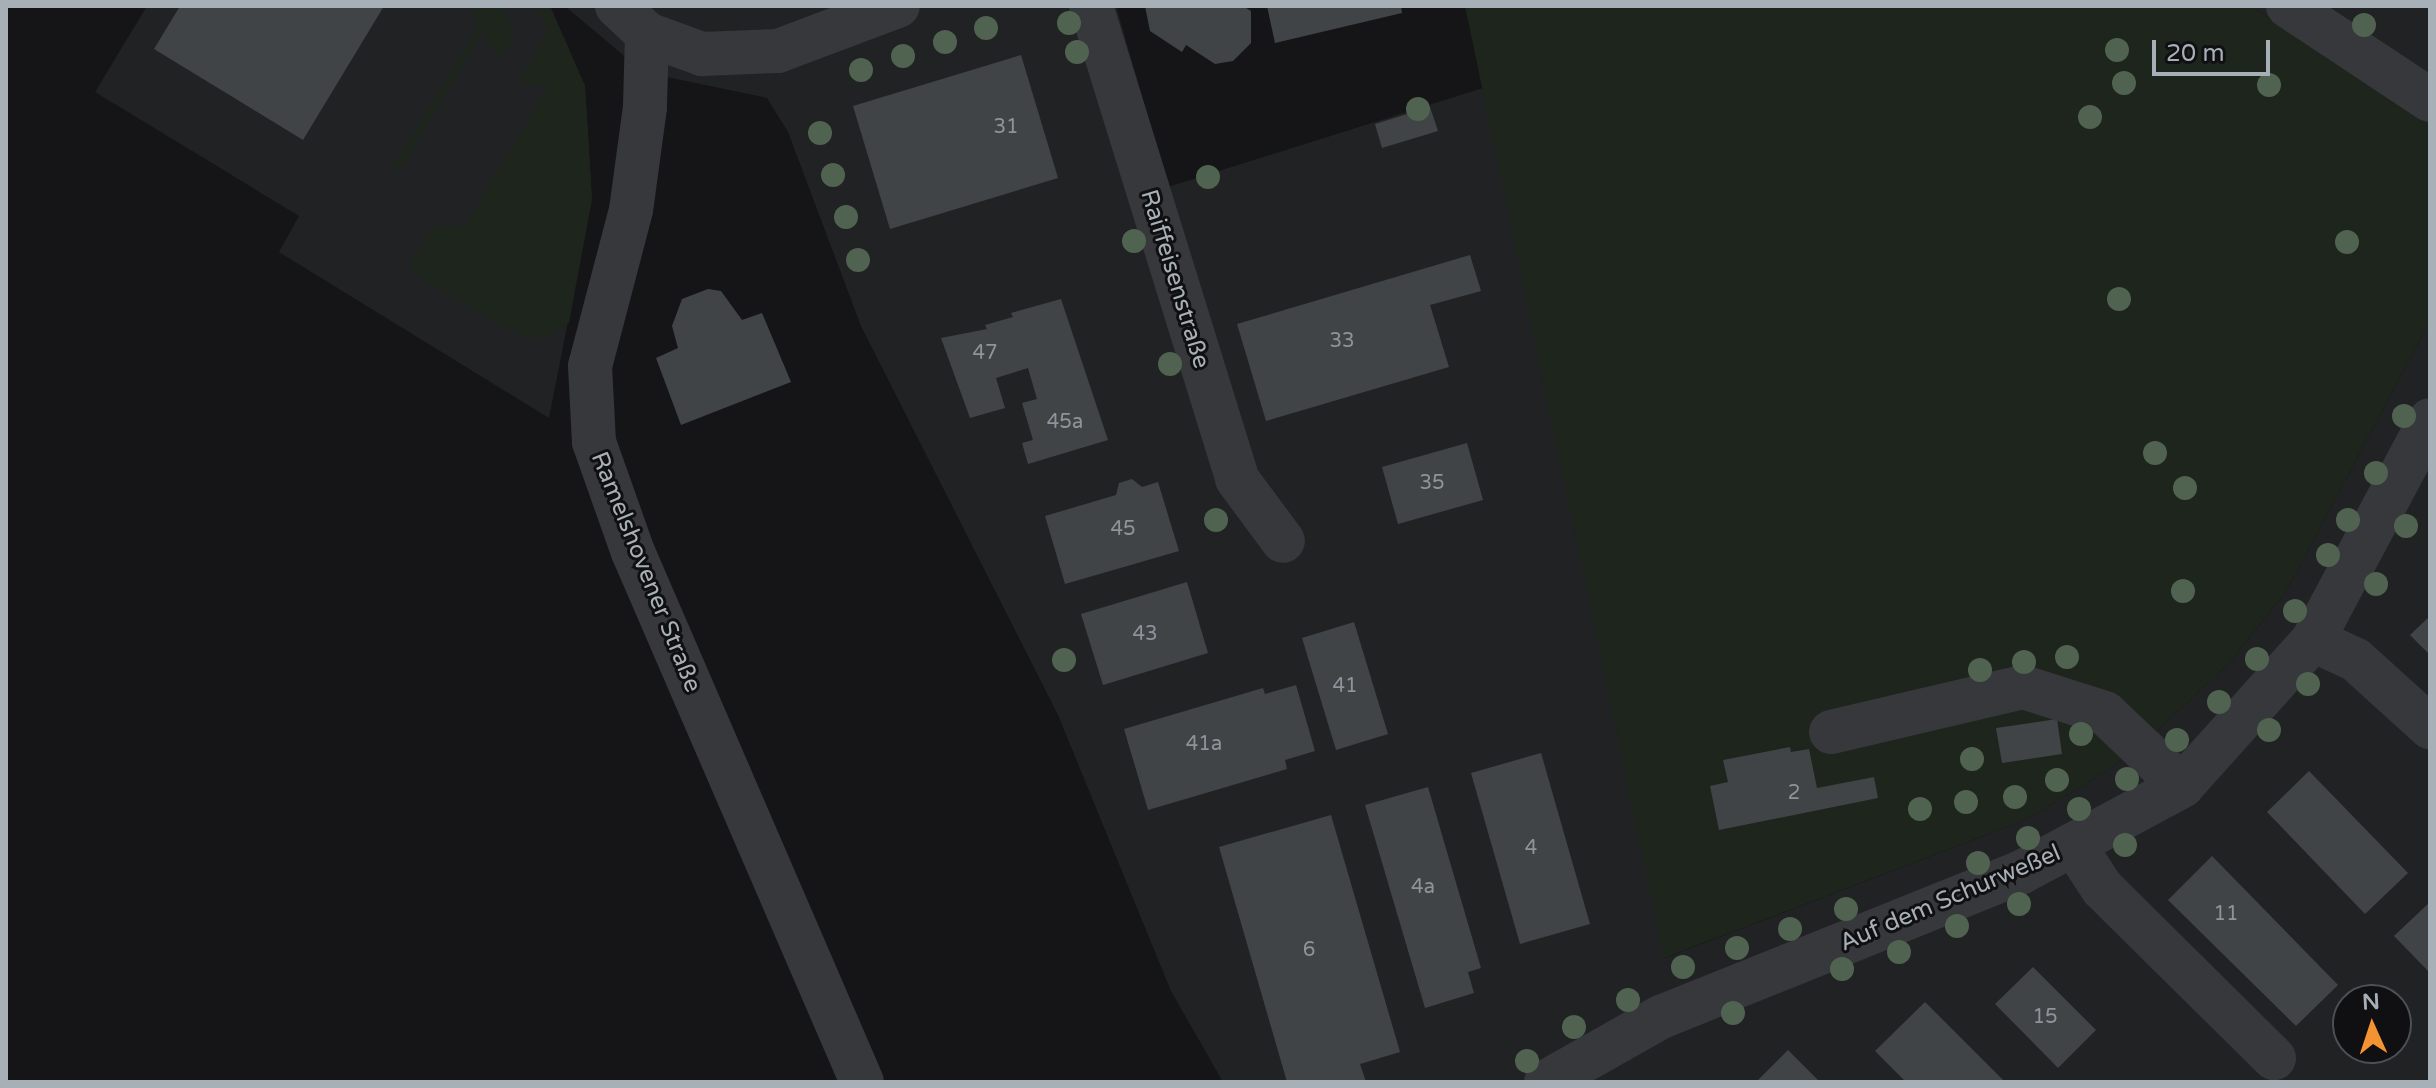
<!DOCTYPE html>
<html>
<head>
<meta charset="utf-8">
<style>
	body { margin:0 }
	#map { position:relative; width:2436px; height:1088px; overflow:hidden; background:#151517; font-family:"Varela Round",sans-serif }
	div>[style] { position:absolute }
	.built>* { inset:0; background:#212224 }
	.green>* { inset:0; background:#1d251d }
	.building>* { inset:0; background:#414447 }
	.minor>* { height:44px; margin:-22px; padding:0 22px; transform-origin:22px; border-radius:22px; background:#36383c }
	.trees>* { width:24px; height:24px; margin:-12px; border-radius:50%; background:#506350 }
	span { translate:-50% -50%; white-space:nowrap; text-align:center; line-height:1.15; -webkit-text-stroke:6px #101012; paint-order:stroke }
	.number-label { font-size:20px; color:#8e949b }
	.number-label span { -webkit-text-stroke-width:0 }
	.street-label { font-size:24px; color:#a7afb7 }
	.frame { position:absolute; inset:0; border:8px solid #a7afb7; pointer-events:none }
	.north { position:absolute; left:2332px; top:984px; width:80px; height:80px; box-sizing:border-box; background:#101012; border:2px solid #4c5054; border-radius:50%; rotate:357deg; font-size:22px; font-weight:700; line-height:32px; text-align:center; color:#a7afb7 }
	.north::after { content:''; display:block; margin:auto; width:28px; height:36px; background:#f49331; clip-path:polygon(50% 0,100% 100%,50% 72%,0 100%) }
	.scale { position:absolute; left:2152px; top:40px; width:118px; height:36px; box-sizing:border-box; border:4px solid #a7afb7; border-top:0; padding-left:10px; font-size:24px; line-height:28px; white-space:nowrap; color:#a7afb7; -webkit-text-stroke:6px #101012; paint-order:stroke }
</style>
</head>
<body>
<div id="map">
	<div class="built">
		<i style="clip-path:polygon(147px 6px,550px 6px,585px 86px,592px 199px,549px 418px,279px 252px,299px 216px,95px 92px)"></i>
		<i style="clip-path:polygon(evenodd,565px 6px,1116px 6px,1168px 187px,1483px 88px,1665px 958px,2025px 820px,2103px 774px,2156px 732px,2229px 663px,2286px 592px,2430px 321px,2430px 1082px,1223px 1082px,1171px 991px,1058px 715px,861px 326px,788px 132px,767px 98px,643px 72px,565px 6px,2348px 1000px,2396px 1000px,2396px 1048px,2348px 1048px,2348px 1000px)"></i>
		<i style="clip-path:polygon(2250px 6px,2430px 6px,2430px 122px)"></i>
	</div>
	<div class="green">
		<i style="clip-path:polygon(469px 6px,501px 6px,514px 29px,512px 39px,500px 60px,483px 32px,399px 172px,394px 165px,479px 25px)"></i>
		<i style="clip-path:polygon(538px 6px,550px 6px,585px 86px,592px 199px,569px 323px,550px 335px,527px 339px,427px 283px,410px 267px,432px 227px,465px 226px,549px 86px,518px 83px,547px 32px)"></i>
		<i style="clip-path:polygon(1465px 6px,2250px 6px,2430px 122px,2430px 321px,2286px 592px,2229px 663px,2156px 732px,2103px 774px,2025px 820px,1664px 958px)"></i>
	</div>
	<div class="building">
		<i style="clip-path:polygon(180px 6px,384px 6px,303px 140px,154px 49px)"></i>
		<i style="clip-path:polygon(1145px 6px,1243px 6px,1251px 11px,1251px 43px,1233px 61px,1215px 64px,1186px 45px,1182px 52px,1150px 31px)"></i>
		<i style="clip-path:polygon(1267px 6px,1401px 6px,1402px 13px,1275px 43px)"></i>
		<i style="clip-path:polygon(1021px 55px,1058px 178px,890px 229px,853px 106px)"></i>
		<i style="clip-path:polygon(1430px 107px,1438px 131px,1382px 148px,1375px 124px)"></i>
		<i style="clip-path:polygon(1470px 255px,1481px 291px,1430px 305px,1449px 367px,1266px 421px,1237px 324px)"></i>
		<i style="clip-path:polygon(708px 289px,721px 291px,742px 320px,762px 313px,791px 382px,681px 425px,656px 358px,678px 348px,672px 326px,682px 299px)"></i>
		<i style="clip-path:polygon(1061px 299px,1108px 440px,1028px 464px,1022px 443px,1033px 440px,1022px 403px,1037px 399px,1028px 368px,996px 378px,1005px 408px,970px 418px,941px 338px,987px 329px,985px 325px,1013px 317px,1011px 313px)"></i>
		<i style="clip-path:polygon(1467px 443px,1483px 500px,1398px 524px,1382px 467px)"></i>
		<i style="clip-path:polygon(1132px 479px,1142px 487px,1158px 482px,1179px 551px,1065px 584px,1045px 516px,1116px 495px,1119px 483px)"></i>
		<i style="clip-path:polygon(1187px 582px,1208px 653px,1103px 685px,1081px 614px)"></i>
		<i style="clip-path:polygon(2430px 616px,2430px 655px,2410px 635px)"></i>
		<i style="clip-path:polygon(1354px 622px,1388px 734px,1336px 750px,1302px 638px)"></i>
		<i style="clip-path:polygon(1296px 685px,1315px 751px,1285px 760px,1287px 769px,1148px 810px,1124px 729px,1263px 688px,1265px 694px)"></i>
		<i style="clip-path:polygon(2057px 719px,2062px 754px,2002px 763px,1996px 728px)"></i>
		<i style="clip-path:polygon(1790px 747px,1791px 752px,1809px 749px,1817px 788px,1874px 777px,1878px 798px,1719px 830px,1710px 786px,1728px 782px,1723px 760px)"></i>
		<i style="clip-path:polygon(1541px 753px,1590px 924px,1520px 944px,1471px 773px)"></i>
		<i style="clip-path:polygon(2309px 771px,2408px 873px,2365px 914px,2267px 812px)"></i>
		<i style="clip-path:polygon(1428px 787px,1481px 968px,1468px 972px,1474px 993px,1425px 1008px,1365px 805px)"></i>
		<i style="clip-path:polygon(1331px 815px,1400px 1052px,1360px 1064px,1366px 1082px,1287px 1082px,1219px 847px)"></i>
		<i style="clip-path:polygon(2212px 856px,2338px 985px,2296px 1026px,2168px 900px)"></i>
		<i style="clip-path:polygon(2430px 902px,2430px 973px,2394px 936px)"></i>
		<i style="clip-path:polygon(2033px 967px,2096px 1030px,2058px 1068px,1995px 1004px)"></i>
		<i style="clip-path:polygon(1925px 1002px,2005px 1082px,1906px 1082px,1875px 1051px)"></i>
		<i style="clip-path:polygon(1788px 1050px,1820px 1082px,1756px 1082px)"></i>
	</div>
	<div class="minor">
		<i style="left:617px;top:6px;width:41px;rotate:43deg"></i>
		<i style="left:647px;top:34px;width:59px;rotate:20deg"></i>
		<i style="left:702px;top:54px;width:76px;rotate:-2.3deg"></i>
		<i style="left:778px;top:51px;width:128px;rotate:-20.6deg"></i>
		<i style="left:1091px;top:6px;width:495px;rotate:72.8deg"></i>
		<i style="left:1237px;top:479px;width:77px;rotate:53.4deg"></i>
		<i style="left:2288px;top:6px;width:170px;rotate:33.5deg"></i>
		<i style="left:647px;top:34px;width:73px;rotate:91.6deg"></i>
		<i style="left:645px;top:107px;width:104px;rotate:97.7deg"></i>
		<i style="left:631px;top:210px;width:161px;rotate:104.7deg"></i>
		<i style="left:590px;top:366px;width:76px;rotate:87deg"></i>
		<i style="left:594px;top:442px;width:117px;rotate:70.5deg"></i>
		<i style="left:633px;top:552px;width:577px;rotate:66.63deg"></i>
		<i style="left:2313px;top:640px;width:47px;rotate:24.9deg"></i>
		<i style="left:2356px;top:660px;width:100px;rotate:42.2deg"></i>
		<i style="left:1831px;top:732px;width:197px;rotate:-13.2deg"></i>
		<i style="left:2023px;top:687px;width:86px;rotate:17.6deg"></i>
		<i style="left:2105px;top:713px;width:106px;rotate:43.5deg"></i>
		<i style="left:2074px;top:845px;width:51px;rotate:56.9deg"></i>
		<i style="left:2102px;top:888px;width:242px;rotate:44.7deg"></i>
		<i style="left:1546px;top:1082px;width:132px;rotate:-29.5deg"></i>
		<i style="left:1661px;top:1017px;width:387px;rotate:-21.9deg"></i>
		<i style="left:2020px;top:873px;width:184px;rotate:-28.2deg"></i>
		<i style="left:2182px;top:786px;width:196px;rotate:-48.1deg"></i>
		<i style="left:2313px;top:640px;width:249px;rotate:-62deg"></i>
	</div>
	<div class="trees">
		<i style="left:1069px;top:23px"></i>
		<i style="left:2364px;top:25px"></i>
		<i style="left:986px;top:28px"></i>
		<i style="left:945px;top:42px"></i>
		<i style="left:2117px;top:50px"></i>
		<i style="left:1077px;top:52px"></i>
		<i style="left:903px;top:56px"></i>
		<i style="left:861px;top:70px"></i>
		<i style="left:2124px;top:83px"></i>
		<i style="left:2269px;top:85px"></i>
		<i style="left:1418px;top:109px"></i>
		<i style="left:2090px;top:117px"></i>
		<i style="left:820px;top:133px"></i>
		<i style="left:833px;top:175px"></i>
		<i style="left:1208px;top:177px"></i>
		<i style="left:846px;top:217px"></i>
		<i style="left:1134px;top:241px"></i>
		<i style="left:2347px;top:242px"></i>
		<i style="left:858px;top:260px"></i>
		<i style="left:2119px;top:299px"></i>
		<i style="left:1170px;top:364px"></i>
		<i style="left:2404px;top:416px"></i>
		<i style="left:2155px;top:453px"></i>
		<i style="left:2376px;top:473px"></i>
		<i style="left:2185px;top:488px"></i>
		<i style="left:1216px;top:520px"></i>
		<i style="left:2348px;top:520px"></i>
		<i style="left:2406px;top:526px"></i>
		<i style="left:2328px;top:555px"></i>
		<i style="left:2376px;top:584px"></i>
		<i style="left:2183px;top:591px"></i>
		<i style="left:2295px;top:611px"></i>
		<i style="left:2067px;top:657px"></i>
		<i style="left:2257px;top:659px"></i>
		<i style="left:1064px;top:660px"></i>
		<i style="left:2024px;top:662px"></i>
		<i style="left:1980px;top:670px"></i>
		<i style="left:2308px;top:684px"></i>
		<i style="left:2219px;top:702px"></i>
		<i style="left:2269px;top:730px"></i>
		<i style="left:2081px;top:734px"></i>
		<i style="left:2177px;top:740px"></i>
		<i style="left:1972px;top:759px"></i>
		<i style="left:2127px;top:779px"></i>
		<i style="left:2057px;top:780px"></i>
		<i style="left:2015px;top:797px"></i>
		<i style="left:1966px;top:802px"></i>
		<i style="left:1920px;top:809px"></i>
		<i style="left:2079px;top:809px"></i>
		<i style="left:2028px;top:838px"></i>
		<i style="left:2125px;top:845px"></i>
		<i style="left:1978px;top:863px"></i>
		<i style="left:2019px;top:904px"></i>
		<i style="left:1846px;top:909px"></i>
		<i style="left:1957px;top:926px"></i>
		<i style="left:1790px;top:929px"></i>
		<i style="left:1737px;top:948px"></i>
		<i style="left:1899px;top:952px"></i>
		<i style="left:1683px;top:967px"></i>
		<i style="left:1842px;top:969px"></i>
		<i style="left:1628px;top:1000px"></i>
		<i style="left:1733px;top:1013px"></i>
		<i style="left:1574px;top:1027px"></i>
		<i style="left:1527px;top:1061px"></i>
	</div>
	<div class="number-label">
		<span style="left:1006px;top:127px">31</span>
		<span style="left:1342px;top:341px">33</span>
		<span style="left:985px;top:353px">47</span>
		<span style="left:1065px;top:422px">45a</span>
		<span style="left:1432px;top:483px">35</span>
		<span style="left:1123px;top:529px">45</span>
		<span style="left:1145px;top:634px">43</span>
		<span style="left:1345px;top:686px">41</span>
		<span style="left:1204px;top:744px">41a</span>
		<span style="left:1794px;top:793px">2</span>
		<span style="left:1531px;top:848px">4</span>
		<span style="left:1423px;top:887px">4a</span>
		<span style="left:2226px;top:914px">11</span>
		<span style="left:1309px;top:950px">6</span>
		<span style="left:2045px;top:1017px">15</span>
	</div>
	<div class="street-label">
		<span style="left:1175px;top:279px;rotate:73deg">Raiffeisenstraße</span>
		<span style="left:646px;top:572px;rotate:68deg">Ramelshovener Straße</span>
		<span style="left:1950px;top:898px;rotate:-23deg">Auf dem Schurweßel</span>
	</div>
	<div class="frame"></div>
	<div class="north">N</div>
	<div class="scale">20 m</div>
</div>
</body>
</html>
